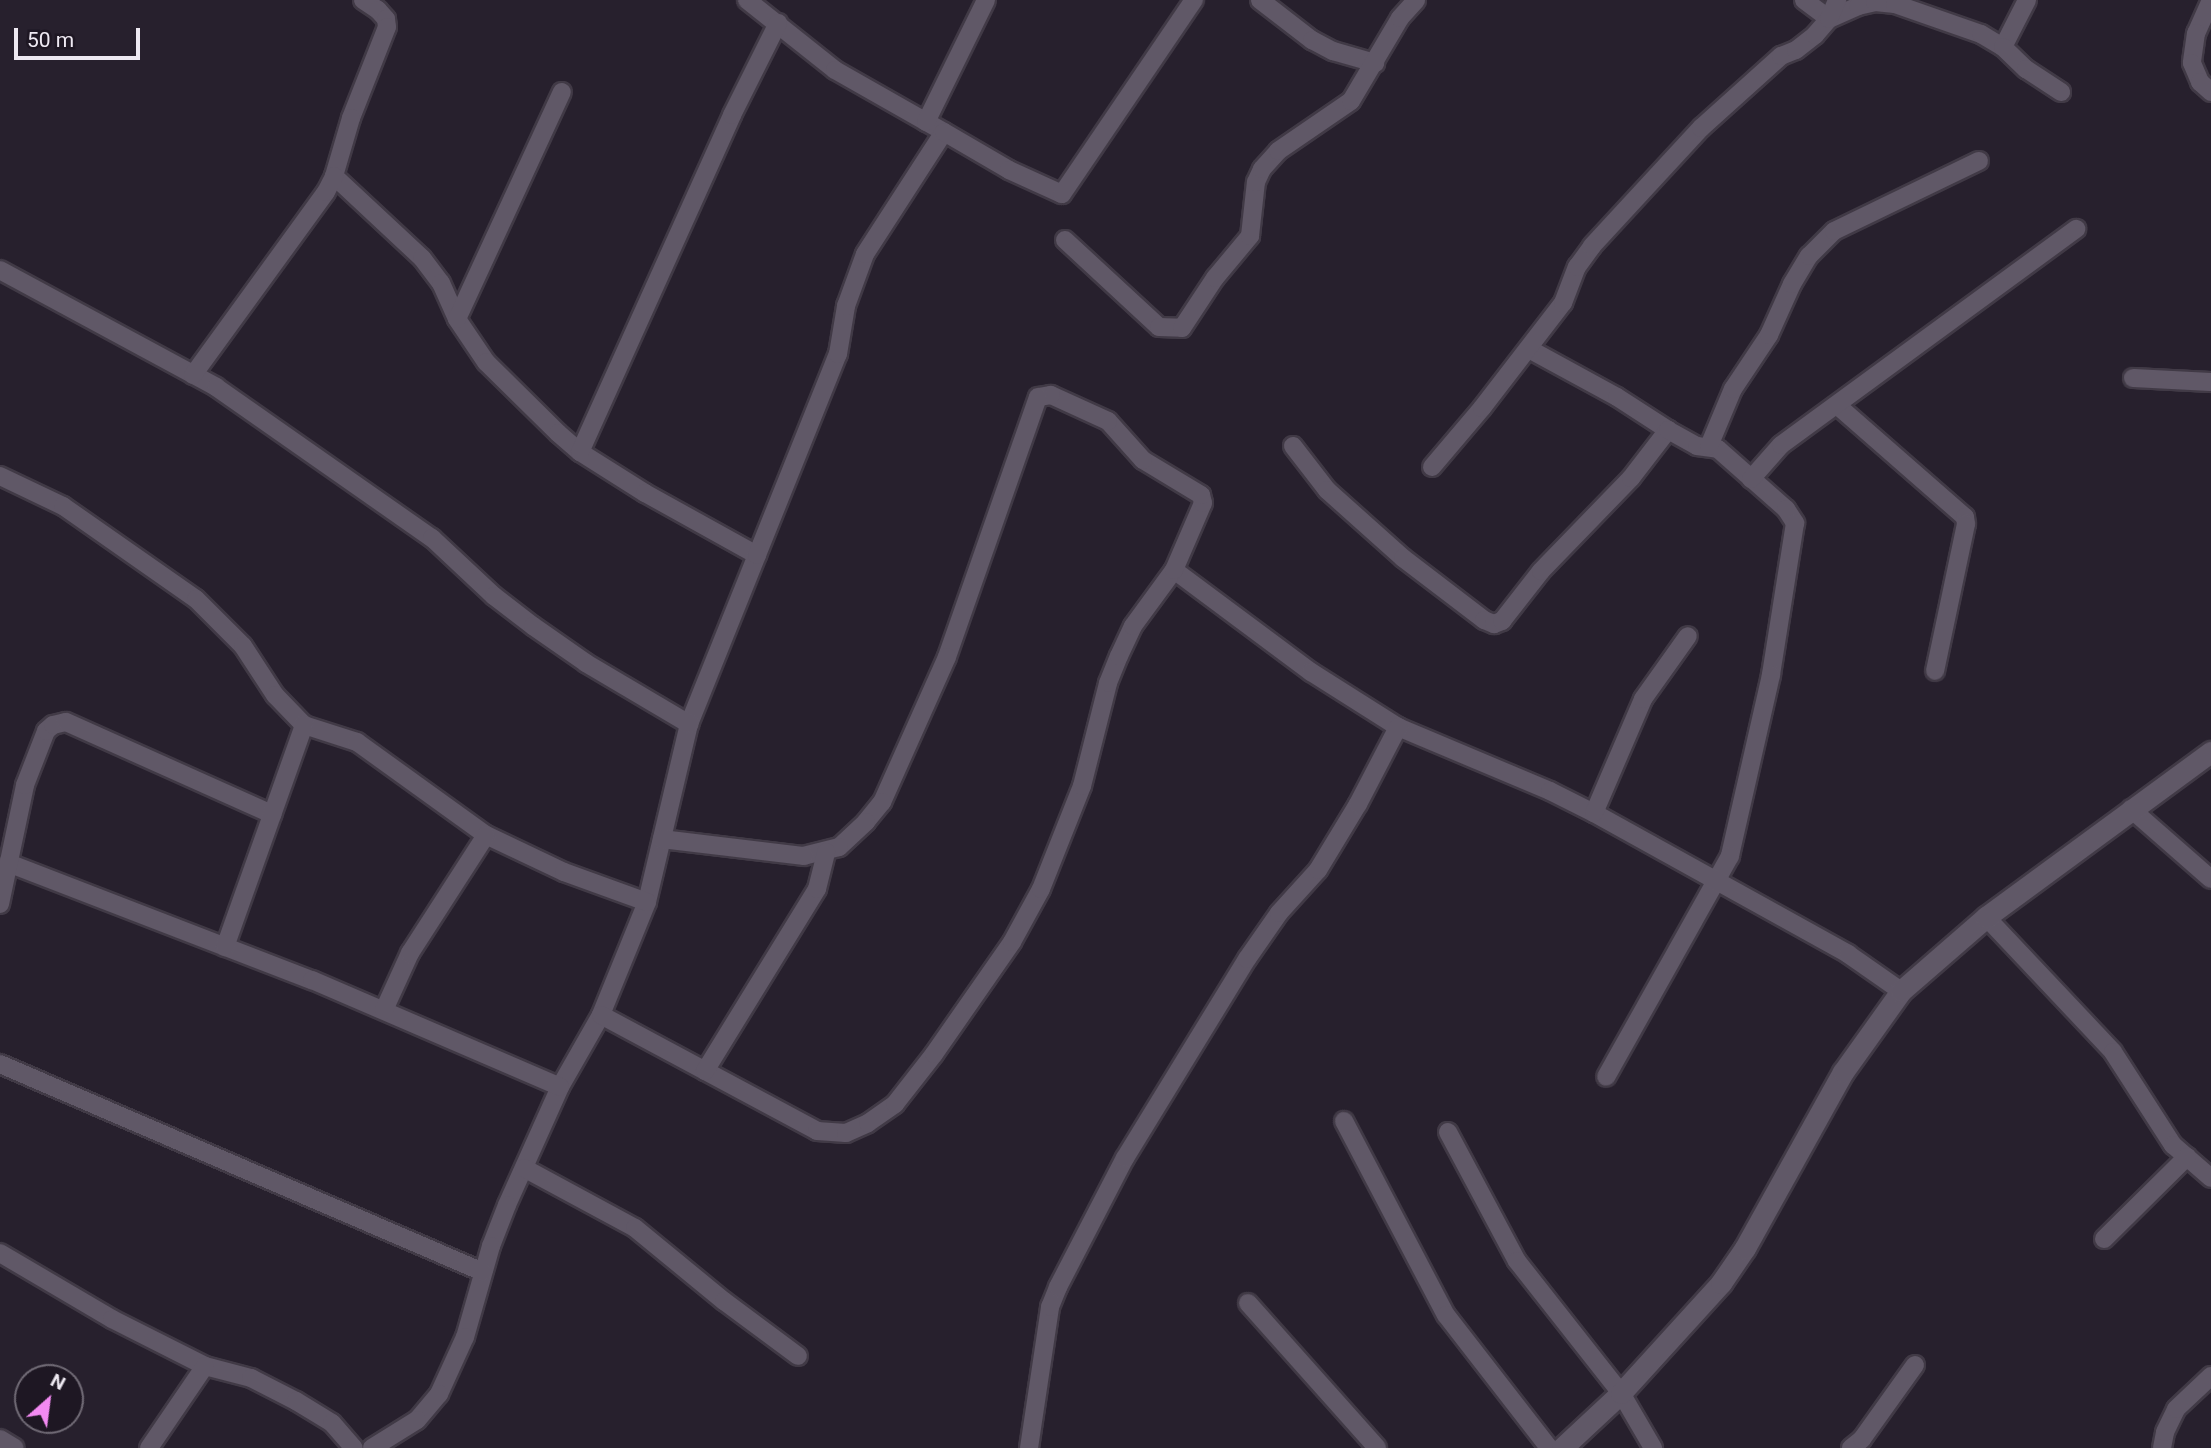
<!DOCTYPE html>
<html>
<head>
<meta charset="utf-8">
<style>
	body { margin:0 }
	#map { position:relative; width:2211px; height:1448px; overflow:hidden; background:#27202d; font-family:Roboto,sans-serif }
	div>[style] { position:absolute }
	.roads { filter:drop-shadow(2px 0 #413a46) drop-shadow(-2px 0 #413a46) drop-shadow(0 2px #413a46) drop-shadow(0 -2px #413a46) }
	.minor>* { height:18px; margin:-9px; padding:0 9px; transform-origin:9px; border-radius:9px; background:#605867 }
	.tertiary>* { height:21px; margin:-10.5px; padding:0 10.5px; transform-origin:10.5px; border-radius:10.5px; background:#605867 }
	span { translate:-50% -50%; white-space:nowrap; text-align:center; line-height:1.15; -webkit-text-stroke:7px #1e1723; paint-order:stroke }
	.north { position:absolute; left:14px; top:1364px; width:70px; height:70px; box-sizing:border-box; background:#1e1723; border:2px solid #716b76; border-radius:50%; rotate:28deg; font-size:19px; font-weight:700; line-height:28px; text-align:center; color:#eee9f2 }
	.north::after { content:''; display:block; margin:auto; width:24px; height:32px; background:#f38af2; clip-path:polygon(50% 0,100% 100%,50% 72%,0 100%) }
	.scale { position:absolute; left:14px; top:28px; width:126px; height:32px; box-sizing:border-box; border:4px solid #eee9f2; border-top:0; padding-left:9px; font-size:21px; line-height:24px; white-space:nowrap; color:#eee9f2; -webkit-text-stroke:5px #1e1723; paint-order:stroke }
</style>
</head>
<body>
<div id="map">
	<div class="roads">
		<div class="minor">
			<i style="left:363px;top:0;width:18px;rotate:34deg"></i>
			<i style="left:378px;top:10px;width:12px;rotate:48deg"></i>
			<i style="left:386px;top:19px;width:8px;rotate:83deg"></i>
			<i style="left:387px;top:27px;width:98px;rotate:111.6deg"></i>
			<i style="left:351px;top:118px;width:60px;rotate:106.3deg"></i>
			<i style="left:334px;top:176px;width:120px;rotate:43deg"></i>
			<i style="left:422px;top:258px;width:31px;rotate:53deg"></i>
			<i style="left:441px;top:283px;width:39px;rotate:66deg"></i>
			<i style="left:457px;top:319px;width:52px;rotate:56deg"></i>
			<i style="left:486px;top:362px;width:101px;rotate:44.6deg"></i>
			<i style="left:558px;top:433px;width:29px;rotate:41deg"></i>
			<i style="left:580px;top:452px;width:77px;rotate:32.2deg"></i>
			<i style="left:645px;top:493px;width:128px;rotate:29deg"></i>
			<i style="left:757px;top:555px;width:182px;rotate:111.9deg"></i>
			<i style="left:689px;top:724px;width:183px;rotate:103.3deg"></i>
			<i style="left:647px;top:902px;width:122px;rotate:112.2deg"></i>
			<i style="left:601px;top:1015px;width:83px;rotate:119.7deg"></i>
			<i style="left:560px;top:1087px;width:129px;rotate:114.2deg"></i>
			<i style="left:507px;top:1205px;width:44px;rotate:111.3deg"></i>
			<i style="left:491px;top:1246px;width:95px;rotate:105.9deg"></i>
			<i style="left:465px;top:1337px;width:63px;rotate:114.5deg"></i>
			<i style="left:439px;top:1394px;width:34px;rotate:130deg"></i>
			<i style="left:417px;top:1420px;width:53px;rotate:148.1deg"></i>
			<i style="left:747px;top:0;width:112px;rotate:38.5deg"></i>
			<i style="left:835px;top:70px;width:125px;rotate:29.6deg"></i>
			<i style="left:1260px;top:0;width:66px;rotate:37.6deg"></i>
			<i style="left:1312px;top:40px;width:24px;rotate:28deg"></i>
			<i style="left:1333px;top:51px;width:44px;rotate:15.9deg"></i>
			<i style="left:1804px;top:0;width:31px;rotate:37deg"></i>
			<i style="left:1829px;top:19px;width:32px;rotate:-24deg"></i>
			<i style="left:1858px;top:6px;width:17px;rotate:-13deg"></i>
			<i style="left:1875px;top:2px;width:20px;rotate:6deg"></i>
			<i style="left:1895px;top:4px;width:91px;rotate:19.2deg"></i>
			<i style="left:1981px;top:34px;width:26px;rotate:31deg"></i>
			<i style="left:2003px;top:47px;width:53px;rotate:-62.9deg"></i>
			<i style="left:2211px;top:0;width:36px;rotate:114deg"></i>
			<i style="left:2196px;top:33px;width:30px;rotate:98deg"></i>
			<i style="left:2192px;top:63px;width:21px;rotate:67deg"></i>
			<i style="left:2200px;top:82px;width:15px;rotate:42deg"></i>
			<i style="left:2003px;top:47px;width:32px;rotate:44deg"></i>
			<i style="left:2026px;top:69px;width:42px;rotate:33.3deg"></i>
			<i style="left:926px;top:122px;width:136px;rotate:-63.8deg"></i>
			<i style="left:1065px;top:240px;width:128px;rotate:42.8deg"></i>
			<i style="left:1159px;top:327px;width:23px;rotate:2deg"></i>
			<i style="left:1182px;top:328px;width:60px;rotate:-56.6deg"></i>
			<i style="left:1215px;top:278px;width:55px;rotate:-50.2deg"></i>
			<i style="left:1250px;top:236px;width:54px;rotate:-83.7deg"></i>
			<i style="left:1256px;top:182px;width:14px;rotate:-65deg"></i>
			<i style="left:1262px;top:169px;width:24px;rotate:-48deg"></i>
			<i style="left:1278px;top:151px;width:88px;rotate:-34.4deg"></i>
			<i style="left:1351px;top:101px;width:96px;rotate:-59.4deg"></i>
			<i style="left:1400px;top:18px;width:24px;rotate:-48deg"></i>
			<i style="left:0;top:270px;width:246px;rotate:28.4deg"></i>
			<i style="left:216px;top:387px;width:264px;rotate:35deg"></i>
			<i style="left:432px;top:538px;width:85px;rotate:43.1deg"></i>
			<i style="left:494px;top:596px;width:49px;rotate:37.6deg"></i>
			<i style="left:533px;top:626px;width:65px;rotate:34.9deg"></i>
			<i style="left:586px;top:663px;width:120px;rotate:30.6deg"></i>
			<i style="left:457px;top:319px;width:250px;rotate:-65.2deg"></i>
			<i style="left:1529px;top:349px;width:100px;rotate:28.6deg"></i>
			<i style="left:1617px;top:397px;width:61px;rotate:32.9deg"></i>
			<i style="left:193px;top:375px;width:226px;rotate:-54deg"></i>
			<i style="left:326px;top:192px;width:18px;rotate:-63deg"></i>
			<i style="left:2133px;top:378px;width:78px;rotate:2.9deg"></i>
			<i style="left:1838px;top:406px;width:169px;rotate:41.2deg"></i>
			<i style="left:1965px;top:517px;width:7px;rotate:82deg"></i>
			<i style="left:1966px;top:524px;width:150px;rotate:101.9deg"></i>
			<i style="left:1293px;top:446px;width:56px;rotate:52.3deg"></i>
			<i style="left:1327px;top:490px;width:102px;rotate:41.8deg"></i>
			<i style="left:1403px;top:558px;width:102px;rotate:37.4deg"></i>
			<i style="left:1484px;top:620px;width:11px;rotate:22deg"></i>
			<i style="left:1494px;top:624px;width:9px;rotate:-21deg"></i>
			<i style="left:1502px;top:621px;width:63px;rotate:-52deg"></i>
			<i style="left:1541px;top:571px;width:129px;rotate:-45.9deg"></i>
			<i style="left:1631px;top:478px;width:61px;rotate:-52.4deg"></i>
			<i style="left:1668px;top:430px;width:33px;rotate:29deg"></i>
			<i style="left:1697px;top:446px;width:21px;rotate:8deg"></i>
			<i style="left:1718px;top:449px;width:91px;rotate:41.4deg"></i>
			<i style="left:1786px;top:509px;width:17px;rotate:57deg"></i>
			<i style="left:1795px;top:523px;width:154px;rotate:99deg"></i>
			<i style="left:1771px;top:675px;width:186px;rotate:102.8deg"></i>
			<i style="left:1730px;top:856px;width:253px;rotate:119.3deg"></i>
			<i style="left:1709px;top:446px;width:62px;rotate:-67.2deg"></i>
			<i style="left:1733px;top:389px;width:65px;rotate:-56.3deg"></i>
			<i style="left:1769px;top:335px;width:56px;rotate:-65.7deg"></i>
			<i style="left:1792px;top:284px;width:33px;rotate:-59deg"></i>
			<i style="left:1809px;top:256px;width:35px;rotate:-45deg"></i>
			<i style="left:1834px;top:231px;width:161px;rotate:-25.8deg"></i>
			<i style="left:580px;top:452px;width:370px;rotate:-65.7deg"></i>
			<i style="left:732px;top:115px;width:103px;rotate:-63.4deg"></i>
			<i style="left:1432px;top:467px;width:77px;rotate:-49.7deg"></i>
			<i style="left:1482px;top:408px;width:133px;rotate:-52.4deg"></i>
			<i style="left:1563px;top:303px;width:39px;rotate:-69deg"></i>
			<i style="left:1577px;top:267px;width:26px;rotate:-54deg"></i>
			<i style="left:1592px;top:246px;width:161px;rotate:-47.3deg"></i>
			<i style="left:1701px;top:128px;width:108px;rotate:-42deg"></i>
			<i style="left:1781px;top:56px;width:16px;rotate:-22deg"></i>
			<i style="left:1796px;top:50px;width:24px;rotate:-38deg"></i>
			<i style="left:1815px;top:35px;width:21px;rotate:-49deg"></i>
			<i style="left:1829px;top:19px;width:21px;rotate:-67deg"></i>
			<i style="left:0;top:476px;width:70px;rotate:25.5deg"></i>
			<i style="left:63px;top:506px;width:162px;rotate:35deg"></i>
			<i style="left:196px;top:599px;width:66px;rotate:45deg"></i>
			<i style="left:243px;top:646px;width:59px;rotate:56.9deg"></i>
			<i style="left:275px;top:695px;width:42px;rotate:46deg"></i>
			<i style="left:304px;top:725px;width:56px;rotate:17.8deg"></i>
			<i style="left:357px;top:742px;width:159px;rotate:35.8deg"></i>
			<i style="left:486px;top:835px;width:86px;rotate:25.4deg"></i>
			<i style="left:564px;top:872px;width:88px;rotate:19.9deg"></i>
			<i style="left:1751px;top:479px;width:45px;rotate:-48.6deg"></i>
			<i style="left:1781px;top:445px;width:366px;rotate:-36.2deg"></i>
			<i style="left:757px;top:555px;width:217px;rotate:-68.1deg"></i>
			<i style="left:838px;top:354px;width:49px;rotate:-80.5deg"></i>
			<i style="left:846px;top:306px;width:55px;rotate:-69.9deg"></i>
			<i style="left:865px;top:254px;width:145px;rotate:-57.1deg"></i>
			<i style="left:944px;top:132px;width:75px;rotate:30.3deg"></i>
			<i style="left:1009px;top:170px;width:58px;rotate:24.4deg"></i>
			<i style="left:1062px;top:194px;width:235px;rotate:-55.8deg"></i>
			<i style="left:1174px;top:570px;width:171px;rotate:36.7deg"></i>
			<i style="left:1311px;top:672px;width:103px;rotate:32.3deg"></i>
			<i style="left:1398px;top:727px;width:165px;rotate:22.8deg"></i>
			<i style="left:1550px;top:791px;width:49px;rotate:26.6deg"></i>
			<i style="left:1594px;top:813px;width:291px;rotate:29deg"></i>
			<i style="left:1848px;top:954px;width:65px;rotate:34.9deg"></i>
			<i style="left:2131px;top:809px;width:106px;rotate:41.2deg"></i>
			<i style="left:1594px;top:813px;width:124px;rotate:-66.7deg"></i>
			<i style="left:1643px;top:699px;width:77px;rotate:-54.5deg"></i>
			<i style="left:8px;top:863px;width:326px;rotate:21.1deg"></i>
			<i style="left:312px;top:980px;width:270px;rotate:23.3deg"></i>
			<i style="left:0;top:904px;width:122px;rotate:-78.1deg"></i>
			<i style="left:25px;top:785px;width:58px;rotate:-68.7deg"></i>
			<i style="left:46px;top:731px;width:9px;rotate:-41deg"></i>
			<i style="left:53px;top:725px;width:13px;rotate:-13deg"></i>
			<i style="left:66px;top:722px;width:226px;rotate:24.1deg"></i>
			<i style="left:1986px;top:917px;width:185px;rotate:46.7deg"></i>
			<i style="left:2113px;top:1052px;width:111px;rotate:57.2deg"></i>
			<i style="left:2173px;top:1145px;width:50px;rotate:41deg"></i>
			<i style="left:225px;top:947px;width:236px;rotate:-70.4deg"></i>
			<i style="left:384px;top:1010px;width:63px;rotate:-65.5deg"></i>
			<i style="left:410px;top:953px;width:140px;rotate:-57.2deg"></i>
			<i style="left:601px;top:1015px;width:245px;rotate:28.2deg"></i>
			<i style="left:817px;top:1131px;width:29px;rotate:4deg"></i>
			<i style="left:846px;top:1133px;width:24px;rotate:-24deg"></i>
			<i style="left:868px;top:1123px;width:33px;rotate:-35deg"></i>
			<i style="left:895px;top:1104px;width:63px;rotate:-52deg"></i>
			<i style="left:934px;top:1054px;width:136px;rotate:-55.1deg"></i>
			<i style="left:1012px;top:942px;width:60px;rotate:-61.3deg"></i>
			<i style="left:1041px;top:889px;width:111px;rotate:-68.3deg"></i>
			<i style="left:1082px;top:786px;width:106px;rotate:-75.8deg"></i>
			<i style="left:1108px;top:683px;width:29px;rotate:-68deg"></i>
			<i style="left:1119px;top:656px;width:33px;rotate:-65deg"></i>
			<i style="left:1133px;top:626px;width:69px;rotate:-53.8deg"></i>
			<i style="left:1174px;top:570px;width:73px;rotate:-66.6deg"></i>
			<i style="left:1203px;top:503px;width:8px;rotate:-104deg"></i>
			<i style="left:1201px;top:495px;width:68px;rotate:-148.9deg"></i>
			<i style="left:1143px;top:460px;width:52px;rotate:-131.9deg"></i>
			<i style="left:1108px;top:421px;width:63px;rotate:-155.5deg"></i>
			<i style="left:1051px;top:395px;width:13px;rotate:171deg"></i>
			<i style="left:1038px;top:397px;width:275px;rotate:109.3deg"></i>
			<i style="left:947px;top:657px;width:159px;rotate:114.1deg"></i>
			<i style="left:882px;top:802px;width:26px;rotate:129deg"></i>
			<i style="left:866px;top:822px;width:37px;rotate:137deg"></i>
			<i style="left:839px;top:847px;width:36px;rotate:166deg"></i>
			<i style="left:804px;top:856px;width:143px;rotate:-173.2deg"></i>
			<i style="left:0;top:1064px;width:526px;rotate:23.3deg"></i>
			<i style="left:705px;top:1071px;width:214px;rotate:-58.4deg"></i>
			<i style="left:817px;top:889px;width:38px;rotate:-76deg"></i>
			<i style="left:1344px;top:1121px;width:219px;rotate:62.3deg"></i>
			<i style="left:1446px;top:1315px;width:168px;rotate:52.2deg"></i>
			<i style="left:1448px;top:1132px;width:146px;rotate:61.9deg"></i>
			<i style="left:1517px;top:1261px;width:168px;rotate:51.8deg"></i>
			<i style="left:1621px;top:1393px;width:64px;rotate:59.8deg"></i>
			<i style="left:524px;top:1168px;width:126px;rotate:28.4deg"></i>
			<i style="left:635px;top:1228px;width:115px;rotate:39.4deg"></i>
			<i style="left:724px;top:1301px;width:92px;rotate:36.6deg"></i>
			<i style="left:2104px;top:1239px;width:117px;rotate:-44.7deg"></i>
			<i style="left:0;top:1253px;width:130px;rotate:30.5deg"></i>
			<i style="left:112px;top:1319px;width:104px;rotate:26.8deg"></i>
			<i style="left:205px;top:1366px;width:48px;rotate:14.6deg"></i>
			<i style="left:251px;top:1378px;width:51px;rotate:27.1deg"></i>
			<i style="left:296px;top:1401px;width:42px;rotate:31.4deg"></i>
			<i style="left:332px;top:1423px;width:33px;rotate:49deg"></i>
			<i style="left:1248px;top:1303px;width:194px;rotate:48.3deg"></i>
			<i style="left:0;top:1439px;width:17px;rotate:31deg"></i>
			<i style="left:149px;top:1448px;width:99px;rotate:-55.7deg"></i>
			<i style="left:1029px;top:1448px;width:143px;rotate:-81.5deg"></i>
			<i style="left:1050px;top:1307px;width:22px;rotate:-68deg"></i>
			<i style="left:1058px;top:1287px;width:145px;rotate:-62.6deg"></i>
			<i style="left:1125px;top:1158px;width:233px;rotate:-58.5deg"></i>
			<i style="left:1247px;top:959px;width:56px;rotate:-55.2deg"></i>
			<i style="left:1279px;top:913px;width:58px;rotate:-47.8deg"></i>
			<i style="left:1318px;top:870px;width:77px;rotate:-58.8deg"></i>
			<i style="left:1358px;top:804px;width:87px;rotate:-62.5deg"></i>
			<i style="left:1851px;top:1448px;width:14px;rotate:-39deg"></i>
			<i style="left:1862px;top:1439px;width:91px;rotate:-54.4deg"></i>
			<i style="left:2162px;top:1448px;width:16px;rotate:-79deg"></i>
			<i style="left:2165px;top:1432px;width:25px;rotate:-64deg"></i>
			<i style="left:2176px;top:1409px;width:48px;rotate:-43.3deg"></i>
		</div>
		<div class="tertiary">
			<i style="left:1562px;top:1448px;width:81px;rotate:-43deg"></i>
			<i style="left:1621px;top:1393px;width:149px;rotate:-47.7deg"></i>
			<i style="left:1721px;top:1283px;width:42px;rotate:-55.6deg"></i>
			<i style="left:1745px;top:1248px;width:201px;rotate:-60.9deg"></i>
			<i style="left:1843px;top:1072px;width:100px;rotate:-54.4deg"></i>
			<i style="left:1901px;top:991px;width:113px;rotate:-41deg"></i>
			<i style="left:1986px;top:917px;width:279px;rotate:-36.3deg"></i>
		</div>
	</div>
	<div class="north">N</div>
	<div class="scale">50 m</div>
</div>
</body>
</html>
